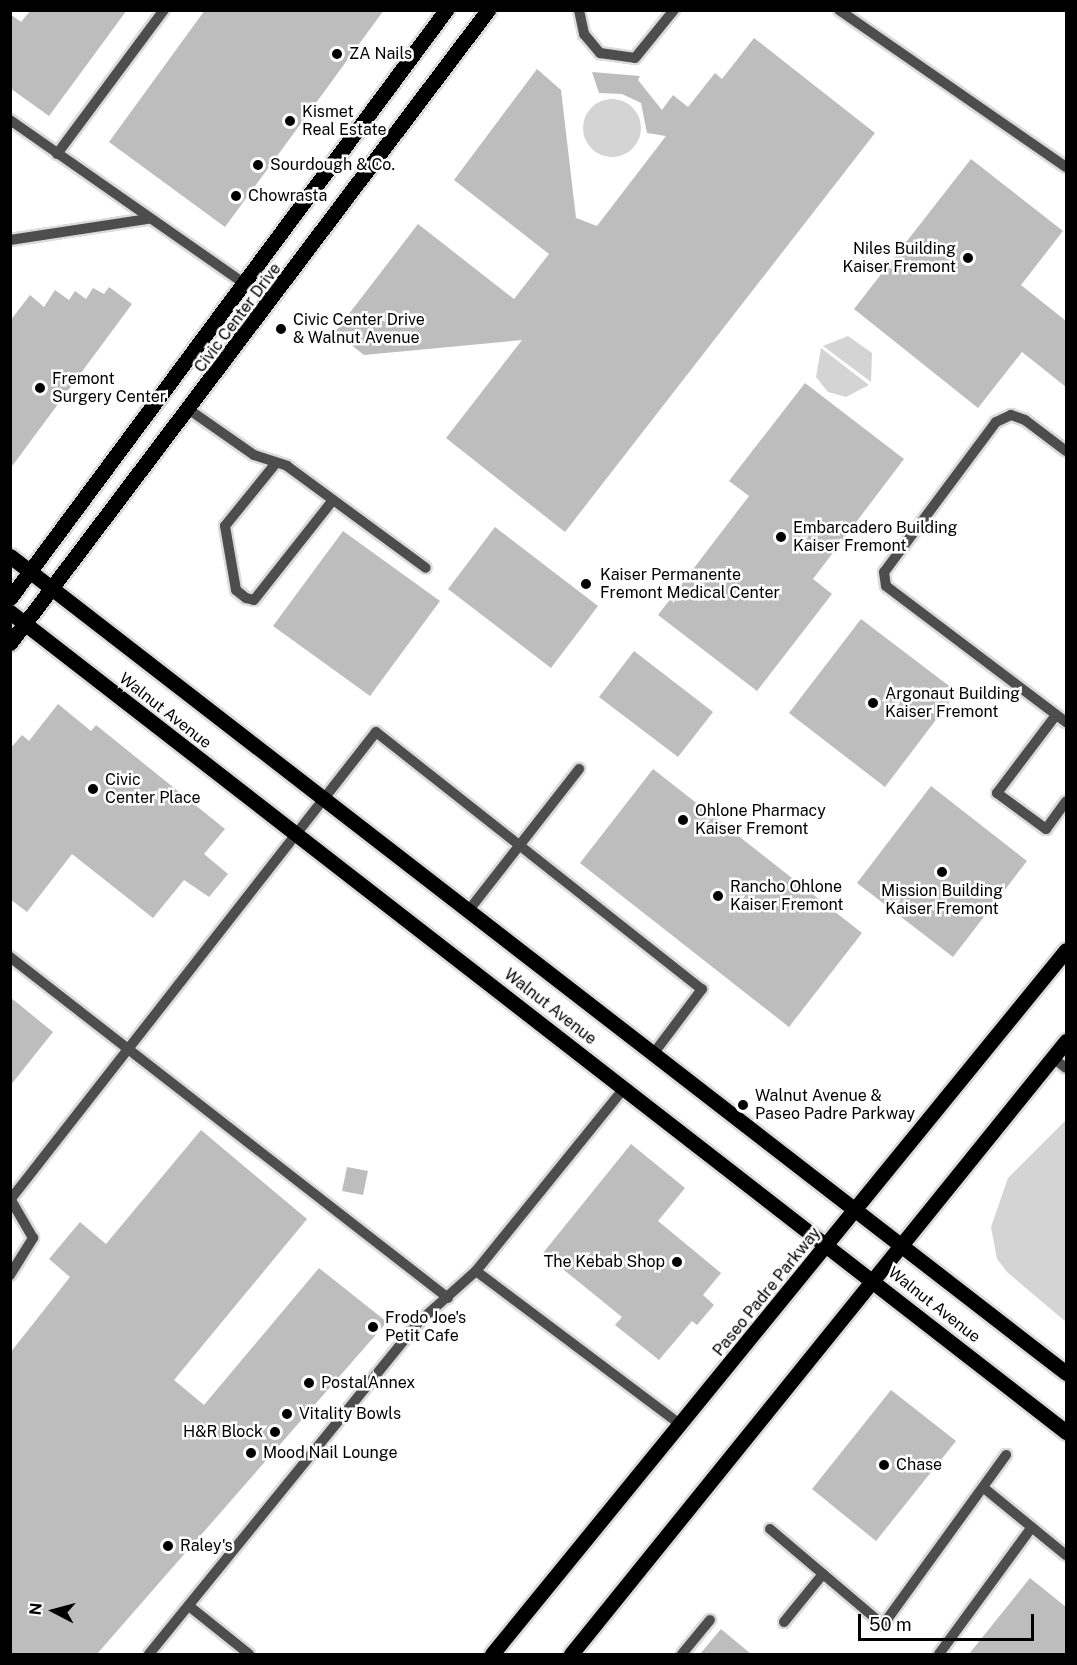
<!DOCTYPE html>
<html>
<head>
<meta charset="utf-8">
<style>
	body { margin:0 }
	#map { position:relative; width:1077px; height:1665px; overflow:hidden; background:#fff; font-family:"Public Sans",sans-serif }
	div>[style] { position:absolute }
	.green>* { inset:0; background:#d4d4d4 }
	.round { border-radius:50% }
	.building>* { inset:0; background:#bdbdbd }
	.roads { filter:drop-shadow(2px 0 #dbdbdb) drop-shadow(-2px 0 #dbdbdb) drop-shadow(0 2px #dbdbdb) drop-shadow(0 -2px #dbdbdb) }
	.minor>* { height:10px; margin:-5px; padding:0 5px; transform-origin:5px; border-radius:5px; background:#4d4d4d }
	.major>* { height:15px; margin:-7.5px; padding:0 7.5px; transform-origin:7.5px; border-radius:7.5px; background:#000 }
	.dots>* { width:16px; height:16px; translate:-50% -50%; box-sizing:border-box; border:3px solid #fff; border-radius:50% }
	span { translate:-50% -50%; white-space:nowrap; text-align:center; line-height:1.15; -webkit-text-stroke:5px #fff; paint-order:stroke }
	.poi-label { font-size:16px; color:#000 }
	.left { translate:0 -50%; text-align:left }
	.right { translate:-100% -50%; text-align:right }
	.street-label { font-size:16px; color:#000 }
	.frame { position:absolute; inset:0; border:12px solid #000; pointer-events:none }
	.north { position:absolute; left:24px; top:1581px; width:60px; height:60px; -webkit-text-stroke:4px #fff; paint-order:stroke; rotate:276deg; font-size:16px; font-weight:700; line-height:24px; text-align:center; color:#000 }
	.north::after { content:''; display:block; margin:auto; width:21px; height:27px; background:#000; clip-path:polygon(50% 0,100% 100%,50% 72%,0 100%) }
	.scale { position:absolute; left:858px; top:1614px; width:176px; height:27px; box-sizing:border-box; border:3px solid #000; border-top:0; padding-left:8px; font-size:18px; line-height:21px; white-space:nowrap; color:#000; -webkit-text-stroke:4px #fff; paint-order:stroke }
</style>
</head>
<body>
<div id="map">
	<div class="green">
		<i class="round" style="left:583px;top:99px;width:58px;height:58px"></i>
		<i style="clip-path:polygon(848px 336px,872px 353px,871px 382px,823px 346px)"></i>
		<i style="clip-path:polygon(821px 348px,869px 385px,846px 397px,828px 392px,816px 377px)"></i>
		<i style="clip-path:polygon(1066px 1120px,1066px 1322px,1007px 1272px,997px 1259px,991px 1227px,1008px 1178px)"></i>
	</div>
	<div class="building">
		<i style="clip-path:polygon(31px 10px,127px 10px,49px 116px,10px 88px,10px 14px,21px 22px)"></i>
		<i style="clip-path:polygon(205px 10px,384px 10px,225px 227px,109px 142px)"></i>
		<i style="clip-path:polygon(754px 38px,875px 133px,565px 532px,446px 438px,522px 340px,364px 355px,335px 332px,418px 224px,514px 299px,549px 254px,454px 180px,537px 69px,561px 90px,576px 218px,597px 226px,666px 136px,647px 133px,641px 103px,622px 94px,599px 93px,592px 72px,640px 76px,638px 80px,662px 110px,673px 95px,688px 107px,715px 73px,722px 79px)"></i>
		<i style="clip-path:polygon(971px 159px,1063px 231px,1021px 285px,1066px 321px,1066px 387px,1022px 352px,978px 408px,854px 309px)"></i>
		<i style="clip-path:polygon(109px 287px,132px 304px,10px 469px,10px 321px,30px 295px,44px 307px,55px 290px,69px 300px,75px 291px,86px 299px,93px 288px,104px 294px)"></i>
		<i style="clip-path:polygon(805px 383px,904px 459px,813px 579px,832px 594px,757px 691px,658px 615px,749px 496px,729px 481px)"></i>
		<i style="clip-path:polygon(495px 527px,598px 606px,551px 668px,448px 589px)"></i>
		<i style="clip-path:polygon(343px 531px,440px 601px,370px 696px,273px 626px)"></i>
		<i style="clip-path:polygon(861px 619px,957px 692px,885px 787px,789px 713px)"></i>
		<i style="clip-path:polygon(634px 651px,713px 712px,678px 757px,599px 697px)"></i>
		<i style="clip-path:polygon(58px 704px,91px 731px,96px 725px,225px 829px,204px 854px,228px 874px,209px 897px,184px 880px,153px 918px,72px 854px,27px 912px,10px 899px,10px 749px,22px 735px,29px 741px)"></i>
		<i style="clip-path:polygon(653px 769px,862px 933px,789px 1027px,580px 863px)"></i>
		<i style="clip-path:polygon(931px 786px,1027px 861px,953px 957px,857px 883px)"></i>
		<i style="clip-path:polygon(10px 997px,53px 1032px,10px 1086px)"></i>
		<i style="clip-path:polygon(201px 1130px,307px 1219px,174px 1380px,204px 1405px,319px 1268px,387px 1322px,97px 1654px,10px 1654px,10px 1353px,70px 1277px,49px 1259px,80px 1222px,106px 1244px)"></i>
		<i style="clip-path:polygon(631px 1144px,685px 1188px,658px 1221px,721px 1273px,703px 1295px,714px 1305px,697px 1325px,692px 1321px,659px 1360px,615px 1325px,622px 1317px,543px 1253px)"></i>
		<i style="clip-path:polygon(347px 1167px,368px 1171px,363px 1195px,342px 1191px)"></i>
		<i style="clip-path:polygon(891px 1390px,956px 1441px,876px 1541px,812px 1489px)"></i>
		<i style="clip-path:polygon(1030px 1578px,1066px 1607px,1066px 1654px,969px 1654px)"></i>
		<i style="clip-path:polygon(721px 1629px,751px 1654px,700px 1654px)"></i>
	</div>
	<div class="roads">
		<div class="minor">
			<i style="left:579px;top:10px;width:25px;rotate:78deg"></i>
			<i style="left:584px;top:34px;width:25px;rotate:50deg"></i>
			<i style="left:600px;top:53px;width:35px;rotate:8deg"></i>
			<i style="left:635px;top:58px;width:62px;rotate:-50.9deg"></i>
			<i style="left:839px;top:10px;width:276px;rotate:34.7deg"></i>
			<i style="left:10px;top:120px;width:285px;rotate:34.9deg"></i>
			<i style="left:57px;top:154px;width:179px;rotate:-53.4deg"></i>
			<i style="left:10px;top:240px;width:140px;rotate:-8.7deg"></i>
			<i style="left:191px;top:411px;width:77px;rotate:34.9deg"></i>
			<i style="left:254px;top:455px;width:35px;rotate:18deg"></i>
			<i style="left:287px;top:466px;width:172px;rotate:36.3deg"></i>
			<i style="left:1066px;top:451px;width:51px;rotate:-142.9deg"></i>
			<i style="left:1025px;top:420px;width:15px;rotate:-160deg"></i>
			<i style="left:1011px;top:415px;width:17px;rotate:155deg"></i>
			<i style="left:996px;top:422px;width:187px;rotate:126.7deg"></i>
			<i style="left:884px;top:572px;width:14px;rotate:82deg"></i>
			<i style="left:886px;top:586px;width:226px;rotate:37.1deg"></i>
			<i style="left:276px;top:463px;width:81px;rotate:129deg"></i>
			<i style="left:225px;top:526px;width:65px;rotate:80.2deg"></i>
			<i style="left:236px;top:590px;width:13px;rotate:39deg"></i>
			<i style="left:246px;top:598px;width:8px;rotate:14deg"></i>
			<i style="left:254px;top:600px;width:127px;rotate:-51.7deg"></i>
			<i style="left:1056px;top:715px;width:98px;rotate:127.1deg"></i>
			<i style="left:997px;top:793px;width:61px;rotate:36.3deg"></i>
			<i style="left:1046px;top:829px;width:34px;rotate:-54deg"></i>
			<i style="left:469px;top:910px;width:179px;rotate:-52deg"></i>
			<i style="left:10px;top:957px;width:555px;rotate:37.9deg"></i>
			<i style="left:1053px;top:1058px;width:16px;rotate:38deg"></i>
			<i style="left:10px;top:1200px;width:594px;rotate:-51.97deg"></i>
			<i style="left:376px;top:732px;width:415px;rotate:38.3deg"></i>
			<i style="left:702px;top:989px;width:80px;rotate:126.9deg"></i>
			<i style="left:476px;top:1271px;width:256px;rotate:36.9deg"></i>
			<i style="left:10px;top:1275px;width:44px;rotate:-58.1deg"></i>
			<i style="left:33px;top:1238px;width:44px;rotate:-120.1deg"></i>
			<i style="left:984px;top:1488px;width:106px;rotate:39.3deg"></i>
			<i style="left:770px;top:1529px;width:148px;rotate:40.3deg"></i>
			<i style="left:883px;top:1625px;width:210px;rotate:-54.1deg"></i>
			<i style="left:189px;top:1606px;width:77px;rotate:38.7deg"></i>
			<i style="left:784px;top:1622px;width:62px;rotate:-50.9deg"></i>
			<i style="left:149px;top:1654px;width:429px;rotate:-50.9deg"></i>
			<i style="left:420px;top:1321px;width:75px;rotate:-41.8deg"></i>
			<i style="left:476px;top:1271px;width:237px;rotate:-51deg"></i>
			<i style="left:682px;top:1654px;width:44px;rotate:-50.5deg"></i>
			<i style="left:939px;top:1654px;width:157px;rotate:-53.8deg"></i>
		</div>
		<div class="major">
			<i style="left:10px;top:556px;width:1335px;rotate:37.73deg"></i>
			<i style="left:10px;top:598px;width:732px;rotate:-53.44deg"></i>
			<i style="left:10px;top:612px;width:1337px;rotate:37.83deg"></i>
			<i style="left:10px;top:643px;width:793px;rotate:-52.94deg"></i>
			<i style="left:492px;top:1654px;width:908px;rotate:-50.81deg"></i>
			<i style="left:571px;top:1654px;width:788px;rotate:-51.08deg"></i>
		</div>
	</div>
	<div class="dots">
		<i style="left:337px;top:54px;background:#000"></i>
		<i style="left:290px;top:121px;background:#000"></i>
		<i style="left:258px;top:165px;background:#000"></i>
		<i style="left:236px;top:196px;background:#000"></i>
		<i style="left:968px;top:258px;background:#000"></i>
		<i style="left:281px;top:329px;background:#000"></i>
		<i style="left:40px;top:388px;background:#000"></i>
		<i style="left:781px;top:537px;background:#000"></i>
		<i style="left:586px;top:584px;background:#000"></i>
		<i style="left:873px;top:703px;background:#000"></i>
		<i style="left:93px;top:789px;background:#000"></i>
		<i style="left:683px;top:820px;background:#000"></i>
		<i style="left:942px;top:872px;background:#000"></i>
		<i style="left:718px;top:896px;background:#000"></i>
		<i style="left:743px;top:1105px;background:#000"></i>
		<i style="left:677px;top:1262px;background:#000"></i>
		<i style="left:373px;top:1327px;background:#000"></i>
		<i style="left:309px;top:1383px;background:#000"></i>
		<i style="left:287px;top:1414px;background:#000"></i>
		<i style="left:275px;top:1432px;background:#000"></i>
		<i style="left:251px;top:1453px;background:#000"></i>
		<i style="left:884px;top:1465px;background:#000"></i>
		<i style="left:168px;top:1546px;background:#000"></i>
	</div>
	<div class="poi-label">
		<span class="left" style="left:349px;top:54px">ZA Nails</span>
		<span class="left" style="left:302px;top:121px">Kismet<br>Real Estate</span>
		<span class="left" style="left:270px;top:165px">Sourdough &amp; Co.</span>
		<span class="left" style="left:248px;top:196px">Chowrasta</span>
		<span class="right" style="left:956px;top:258px">Niles Building<br>Kaiser Fremont</span>
		<span class="left" style="left:293px;top:329px">Civic Center Drive<br>&amp; Walnut Avenue</span>
		<span class="left" style="left:52px;top:388px">Fremont<br>Surgery Center</span>
		<span class="left" style="left:793px;top:537px">Embarcadero Building<br>Kaiser Fremont</span>
		<span class="left" style="left:600px;top:584px">Kaiser Permanente<br>Fremont Medical Center</span>
		<span class="left" style="left:885px;top:703px">Argonaut Building<br>Kaiser Fremont</span>
		<span class="left" style="left:105px;top:789px">Civic<br>Center Place</span>
		<span class="left" style="left:695px;top:820px">Ohlone Pharmacy<br>Kaiser Fremont</span>
		<span class="left" style="left:730px;top:896px">Rancho Ohlone<br>Kaiser Fremont</span>
		<span style="left:942px;top:900px">Mission Building<br>Kaiser Fremont</span>
		<span class="left" style="left:755px;top:1105px">Walnut Avenue &amp;<br>Paseo Padre Parkway</span>
		<span class="right" style="left:665px;top:1262px">The Kebab Shop</span>
		<span class="left" style="left:385px;top:1327px">Frodo Joe's<br>Petit Cafe</span>
		<span class="left" style="left:321px;top:1383px">PostalAnnex</span>
		<span class="left" style="left:299px;top:1414px">Vitality Bowls</span>
		<span class="right" style="left:263px;top:1432px">H&amp;R Block</span>
		<span class="left" style="left:263px;top:1453px">Mood Nail Lounge</span>
		<span class="left" style="left:896px;top:1465px">Chase</span>
		<span class="left" style="left:180px;top:1546px">Raley's</span>
	</div>
	<div class="street-label">
		<span style="left:238px;top:318px;rotate:-53deg">Civic Center Drive</span>
		<span style="left:165px;top:711px;rotate:38deg">Walnut Avenue</span>
		<span style="left:550px;top:1007px;rotate:38deg">Walnut Avenue</span>
		<span style="left:767px;top:1292px;rotate:-51deg">Paseo Padre Parkway</span>
		<span style="left:934px;top:1305px;rotate:38deg">Walnut Avenue</span>
	</div>
	<div class="frame"></div>
	<div class="north">N</div>
	<div class="scale">50 m</div>
</div>
</body>
</html>
